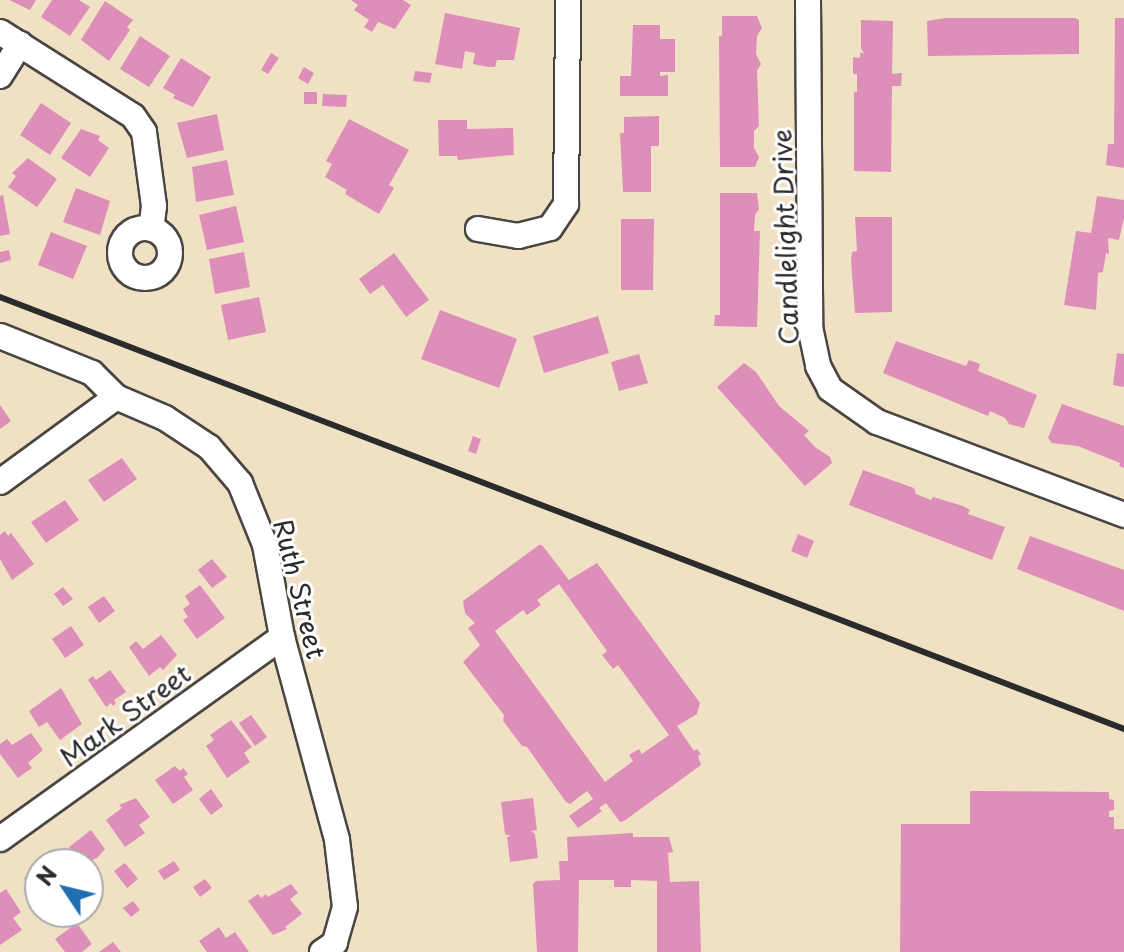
<!DOCTYPE html>
<html>
<head>
<meta charset="utf-8">
<style>
	body { margin:0 }
	#map { position:relative; width:1124px; height:952px; overflow:hidden; background:#f1e1c4; font-family:"Playpen Sans",sans-serif }
	div>[style] { position:absolute }
	.building>* { inset:0; background:#dd8fb9 }
	.roads { filter:drop-shadow(2px 0 #494642) drop-shadow(-2px 0 #494642) drop-shadow(0 2px #494642) drop-shadow(0 -2px #494642) }
	.minor>* { height:24px; margin:-12px; padding:0 12px; transform-origin:12px; border-radius:12px; background:#fff }
	.minor>.ring { margin:-12px; padding:0; box-sizing:content-box; background:none; border:24px solid #fff; border-radius:50% }
	.rail>* { height:6px; margin:-3px; padding:0 3px; transform-origin:3px; border-radius:3px; background:#2b2b2b }
	span { translate:-50% -50%; white-space:nowrap; text-align:center; line-height:1.15; -webkit-text-stroke:6px #fff; paint-order:stroke }
	.street-label { font-size:26px; color:#2b2b2b }
	.north { position:absolute; left:24px; top:848px; width:80px; height:80px; box-sizing:border-box; background:#fff; border:2px solid #aaa; border-radius:50%; rotate:305deg; font-size:22px; font-weight:700; line-height:32px; text-align:center; color:#2b2b2b }
	.north::after { content:''; display:block; margin:auto; width:28px; height:36px; background:#1f6fb2; clip-path:polygon(50% 0,100% 100%,50% 72%,0 100%) }
</style>
</head>
<body>
<div id="map">
	<div class="building">
		<i style="clip-path:polygon(9px 0,36px 0,30px 10px)"></i>
		<i style="clip-path:polygon(52px 0,79px 0,90px 7px,70px 36px,41px 17px)"></i>
		<i style="clip-path:polygon(351px 0,403px 0,411px 5px,395px 29px,378px 22px,372px 32px,364px 27px,369px 20px,354px 10px,358px 5px)"></i>
		<i style="clip-path:polygon(105px 1px,133px 20px,127px 27px,130px 30px,109px 61px,81px 40px)"></i>
		<i style="clip-path:polygon(445px 13px,520px 28px,514px 60px,497px 60px,495px 67px,488px 67px,473px 64px,475px 53px,465px 51px,462px 69px,435px 64px)"></i>
		<i style="clip-path:polygon(722px 16px,757px 16px,762px 28px,757px 36px,756px 54px,761px 64px,757px 71px,759px 126px,754px 131px,754px 148px,759px 157px,755px 167px,720px 167px,719px 36px,722px 36px)"></i>
		<i style="clip-path:polygon(946px 18px,1075px 18px,1079px 20px,1079px 54px,928px 56px,927px 21px)"></i>
		<i style="clip-path:polygon(1115px 18px,1124px 18px,1124px 168px,1106px 165px,1108px 144px,1114px 144px)"></i>
		<i style="clip-path:polygon(861px 20px,893px 21px,892px 74px,902px 73px,901px 86px,892px 86px,891px 172px,854px 171px,854px 92px,857px 92px,857px 74px,853px 74px,853px 57px,860px 58px,860px 53px,864px 53px,861px 49px)"></i>
		<i style="clip-path:polygon(633px 25px,660px 25px,660px 39px,675px 39px,675px 72px,660px 72px,660px 76px,668px 75px,668px 96px,620px 96px,620px 76px,631px 76px)"></i>
		<i style="clip-path:polygon(140px 36px,170px 56px,149px 87px,120px 69px)"></i>
		<i style="clip-path:polygon(271px 53px,279px 58px,268px 74px,261px 70px)"></i>
		<i style="clip-path:polygon(181px 58px,211px 77px,193px 107px,173px 98px,175px 95px,163px 88px)"></i>
		<i style="clip-path:polygon(304px 67px,314px 73px,308px 84px,298px 78px)"></i>
		<i style="clip-path:polygon(415px 71px,432px 73px,430px 83px,413px 81px)"></i>
		<i style="clip-path:polygon(304px 92px,317px 92px,317px 104px,304px 104px)"></i>
		<i style="clip-path:polygon(323px 94px,347px 95px,346px 107px,322px 106px)"></i>
		<i style="clip-path:polygon(41px 103px,71px 123px,50px 155px,20px 135px)"></i>
		<i style="clip-path:polygon(217px 114px,224px 150px,187px 158px,177px 123px)"></i>
		<i style="clip-path:polygon(659px 116px,659px 146px,651px 146px,651px 192px,623px 192px,620px 133px,624px 133px,624px 117px)"></i>
		<i style="clip-path:polygon(349px 119px,409px 150px,389px 185px,394px 188px,379px 214px,345px 194px,347px 190px,325px 177px,332px 164px,326px 161px)"></i>
		<i style="clip-path:polygon(438px 120px,467px 120px,467px 129px,513px 128px,514px 155px,458px 160px,457px 156px,439px 156px)"></i>
		<i style="clip-path:polygon(81px 129px,100px 136px,98px 140px,109px 148px,90px 177px,61px 158px)"></i>
		<i style="clip-path:polygon(28px 158px,57px 179px,37px 207px,8px 187px,16px 176px,12px 173px)"></i>
		<i style="clip-path:polygon(227px 160px,234px 195px,196px 202px,192px 167px)"></i>
		<i style="clip-path:polygon(76px 188px,110px 201px,100px 235px,63px 222px)"></i>
		<i style="clip-path:polygon(720px 193px,757px 193px,759px 209px,755px 215px,754px 231px,760px 231px,757px 327px,714px 326px,715px 315px,720px 315px)"></i>
		<i style="clip-path:polygon(3px 195px,10px 234px,0 236px,0 196px)"></i>
		<i style="clip-path:polygon(1097px 196px,1124px 200px,1124px 218px,1119px 240px,1108px 238px,1109px 254px,1106px 253px,1103px 272px,1098px 273px,1096px 310px,1064px 305px,1076px 231px,1091px 233px)"></i>
		<i style="clip-path:polygon(236px 206px,244px 242px,207px 250px,199px 215px)"></i>
		<i style="clip-path:polygon(855px 217px,892px 217px,892px 312px,855px 313px,851px 260px,852px 252px,857px 251px)"></i>
		<i style="clip-path:polygon(621px 219px,654px 219px,653px 290px,621px 290px)"></i>
		<i style="clip-path:polygon(51px 232px,87px 246px,73px 279px,38px 265px)"></i>
		<i style="clip-path:polygon(9px 250px,11px 260px,0 263px,0 252px)"></i>
		<i style="clip-path:polygon(244px 252px,250px 287px,215px 294px,209px 259px)"></i>
		<i style="clip-path:polygon(394px 253px,429px 300px,406px 317px,383px 285px,370px 294px,359px 279px)"></i>
		<i style="clip-path:polygon(259px 297px,266px 332px,228px 340px,221px 305px)"></i>
		<i style="clip-path:polygon(440px 310px,517px 339px,499px 388px,421px 359px)"></i>
		<i style="clip-path:polygon(598px 316px,609px 353px,544px 373px,533px 336px)"></i>
		<i style="clip-path:polygon(896px 341px,966px 366px,969px 360px,980px 364px,978px 371px,1037px 395px,1024px 428px,1009px 424px,1005px 418px,990px 411px,988px 416px,883px 373px)"></i>
		<i style="clip-path:polygon(1117px 353px,1124px 354px,1124px 387px,1113px 385px)"></i>
		<i style="clip-path:polygon(639px 354px,648px 383px,619px 391px,611px 362px)"></i>
		<i style="clip-path:polygon(744px 363px,756px 372px,779px 406px,809px 431px,804px 435px,815px 447px,830px 457px,832px 463px,805px 486px,717px 387px)"></i>
		<i style="clip-path:polygon(1062px 404px,1124px 426px,1124px 468px,1119px 466px,1120px 463px,1078px 446px,1052px 443px,1048px 438px)"></i>
		<i style="clip-path:polygon(0 405px,11px 421px,0 429px)"></i>
		<i style="clip-path:polygon(473px 436px,481px 439px,476px 454px,468px 451px)"></i>
		<i style="clip-path:polygon(122px 458px,137px 479px,104px 502px,88px 480px)"></i>
		<i style="clip-path:polygon(863px 470px,914px 488px,916px 494px,931px 500px,933px 497px,963px 506px,970px 510px,968px 514px,1005px 527px,992px 560px,849px 505px)"></i>
		<i style="clip-path:polygon(65px 500px,79px 520px,46px 543px,31px 522px)"></i>
		<i style="clip-path:polygon(5px 531px,8px 536px,11px 533px,34px 564px,12px 580px,0 559px,0 535px)"></i>
		<i style="clip-path:polygon(798px 534px,814px 541px,807px 558px,791px 551px)"></i>
		<i style="clip-path:polygon(1030px 536px,1124px 570px,1124px 611px,1017px 569px)"></i>
		<i style="clip-path:polygon(evenodd,539px 545px,542px 545px,569px 580px,597px 563px,700px 703px,697px 714px,677px 726px,694px 751px,697px 749px,701px 754px,698px 756px,701px 765px,624px 821px,620px 822px,606px 803px,599px 808px,602px 811px,578px 828px,569px 816px,593px 799px,587px 791px,570px 804px,566px 802px,527px 747px,522px 746px,503px 721px,504px 715px,463px 662px,480px 645px,468px 628px,475px 623px,465px 613px,463px 601px,539px 545px,559px 584px,607px 651px,602px 655px,613px 669px,618px 665px,669px 735px,642px 754px,639px 749px,629px 755px,633px 761px,605px 782px,495px 631px,523px 610px,527px 615px,541px 605px,537px 600px,559px 584px)"></i>
		<i style="clip-path:polygon(212px 559px,227px 577px,212px 588px,198px 570px)"></i>
		<i style="clip-path:polygon(200px 585px,225px 618px,197px 639px,183px 620px,188px 617px,183px 609px,190px 604px,185px 596px)"></i>
		<i style="clip-path:polygon(63px 587px,73px 599px,63px 606px,54px 594px)"></i>
		<i style="clip-path:polygon(104px 596px,115px 611px,99px 623px,88px 607px)"></i>
		<i style="clip-path:polygon(71px 626px,84px 645px,65px 658px,52px 639px)"></i>
		<i style="clip-path:polygon(161px 635px,177px 655px,163px 670px,160px 667px,149px 676px,129px 647px,136px 641px,143px 649px)"></i>
		<i style="clip-path:polygon(110px 670px,126px 692px,114px 700px,116px 703px,113px 706px,111px 703px,106px 707px,88px 680px,93px 676px,96px 680px)"></i>
		<i style="clip-path:polygon(61px 688px,82px 724px,60px 740px,47px 722px,39px 727px,29px 711px)"></i>
		<i style="clip-path:polygon(251px 715px,267px 737px,255px 746px,239px 723px)"></i>
		<i style="clip-path:polygon(231px 720px,252px 747px,244px 753px,250px 762px,227px 778px,206px 746px,214px 740px,210px 735px)"></i>
		<i style="clip-path:polygon(31px 733px,43px 750px,28px 763px,32px 768px,18px 778px,0 754px,0 744px,7px 739px,12px 745px)"></i>
		<i style="clip-path:polygon(175px 766px,180px 771px,183px 768px,188px 774px,184px 777px,193px 790px,173px 804px,155px 780px)"></i>
		<i style="clip-path:polygon(211px 789px,223px 806px,211px 815px,199px 799px)"></i>
		<i style="clip-path:polygon(970px 791px,1109px 792px,1109px 799px,1114px 800px,1114px 810px,1109px 811px,1109px 817px,1114px 817px,1114px 829px,1124px 829px,1124px 952px,900px 952px,901px 824px,970px 824px)"></i>
		<i style="clip-path:polygon(136px 798px,150px 817px,139px 825px,145px 833px,125px 847px,106px 820px,122px 808px,119px 805px)"></i>
		<i style="clip-path:polygon(533px 798px,537px 830px,531px 831px,535px 834px,538px 858px,510px 862px,507px 837px,511px 836px,505px 834px,501px 802px)"></i>
		<i style="clip-path:polygon(91px 830px,105px 849px,97px 858px,82px 864px,69px 847px)"></i>
		<i style="clip-path:polygon(633px 833px,633px 837px,669px 837px,673px 852px,668px 853px,670px 882px,699px 881px,701px 952px,657px 952px,657px 881px,631px 880px,631px 887px,614px 887px,614px 880px,579px 880px,578px 952px,537px 952px,533px 884px,536px 881px,560px 880px,559px 861px,568px 861px,567px 837px)"></i>
		<i style="clip-path:polygon(174px 861px,180px 870px,164px 880px,158px 871px)"></i>
		<i style="clip-path:polygon(125px 863px,138px 879px,127px 888px,114px 871px)"></i>
		<i style="clip-path:polygon(40px 866px,40px 899px,24px 878px)"></i>
		<i style="clip-path:polygon(205px 879px,212px 888px,200px 897px,193px 887px)"></i>
		<i style="clip-path:polygon(291px 884px,298px 893px,290px 899px,302px 914px,285px 927px,287px 929px,273px 935px,248px 901px,258px 894px,261px 898px,266px 894px,268px 897px)"></i>
		<i style="clip-path:polygon(6px 889px,21px 912px,13px 918px,22px 930px,0 945px,0 893px)"></i>
		<i style="clip-path:polygon(133px 901px,140px 910px,131px 917px,123px 908px)"></i>
		<i style="clip-path:polygon(77px 923px,92px 944px,82px 952px,65px 952px,55px 939px)"></i>
		<i style="clip-path:polygon(219px 927px,226px 938px,235px 932px,249px 952px,207px 952px,199px 941px)"></i>
		<i style="clip-path:polygon(113px 942px,121px 952px,99px 952px)"></i>
	</div>
	<div class="roads">
		<div class="minor">
			<i style="left:808px;top:0;width:327px;rotate:89.6deg"></i>
			<i style="left:810px;top:327px;width:40px;rotate:78deg"></i>
			<i style="left:818px;top:366px;width:26px;rotate:62deg"></i>
			<i style="left:830px;top:389px;width:57px;rotate:35.1deg"></i>
			<i style="left:877px;top:422px;width:264px;rotate:20.6deg"></i>
			<i style="left:0;top:32px;width:157px;rotate:32.3deg"></i>
			<i style="left:133px;top:116px;width:19px;rotate:55deg"></i>
			<i style="left:144px;top:132px;width:75px;rotate:82.3deg"></i>
			<i style="left:154px;top:206px;width:23px;rotate:97deg"></i>
			<i style="left:0;top:76px;width:38px;rotate:-58deg"></i>
			<i class="ring" style="left:120px;top:228px;width:26px;height:26px"></i>
			<i style="left:478px;top:229px;width:41px;rotate:9.9deg"></i>
			<i style="left:518px;top:236px;width:33px;rotate:-14deg"></i>
			<i style="left:550px;top:228px;width:29px;rotate:-56deg"></i>
			<i style="left:566px;top:204px;width:204px;rotate:-89.4deg"></i>
			<i style="left:0;top:336px;width:99px;rotate:21.9deg"></i>
			<i style="left:92px;top:373px;width:34px;rotate:45deg"></i>
			<i style="left:116px;top:397px;width:53px;rotate:23.2deg"></i>
			<i style="left:165px;top:418px;width:53px;rotate:33.4deg"></i>
			<i style="left:209px;top:447px;width:48px;rotate:49.3deg"></i>
			<i style="left:240px;top:483px;width:67px;rotate:68deg"></i>
			<i style="left:265px;top:545px;width:94px;rotate:79.5deg"></i>
			<i style="left:282px;top:637px;width:210px;rotate:74.8deg"></i>
			<i style="left:337px;top:840px;width:67px;rotate:83.2deg"></i>
			<i style="left:345px;top:907px;width:37px;rotate:106deg"></i>
			<i style="left:335px;top:943px;width:16px;rotate:145deg"></i>
			<i style="left:0;top:482px;width:144px;rotate:-36.2deg"></i>
			<i style="left:0;top:839px;width:347px;rotate:-35.6deg"></i>
		</div>
	</div>
	<div class="rail">
		<i style="left:0;top:297px;width:1204px;rotate:21.02deg"></i>
	</div>
	<div class="street-label">
		<span style="left:785px;top:237px;rotate:-92deg">Candlelight Drive</span>
		<span style="left:300px;top:589px;rotate:76deg">Ruth Street</span>
		<span style="left:125px;top:715px;rotate:-36deg">Mark Street</span>
	</div>
	<div class="north">N</div>
</div>
</body>
</html>
